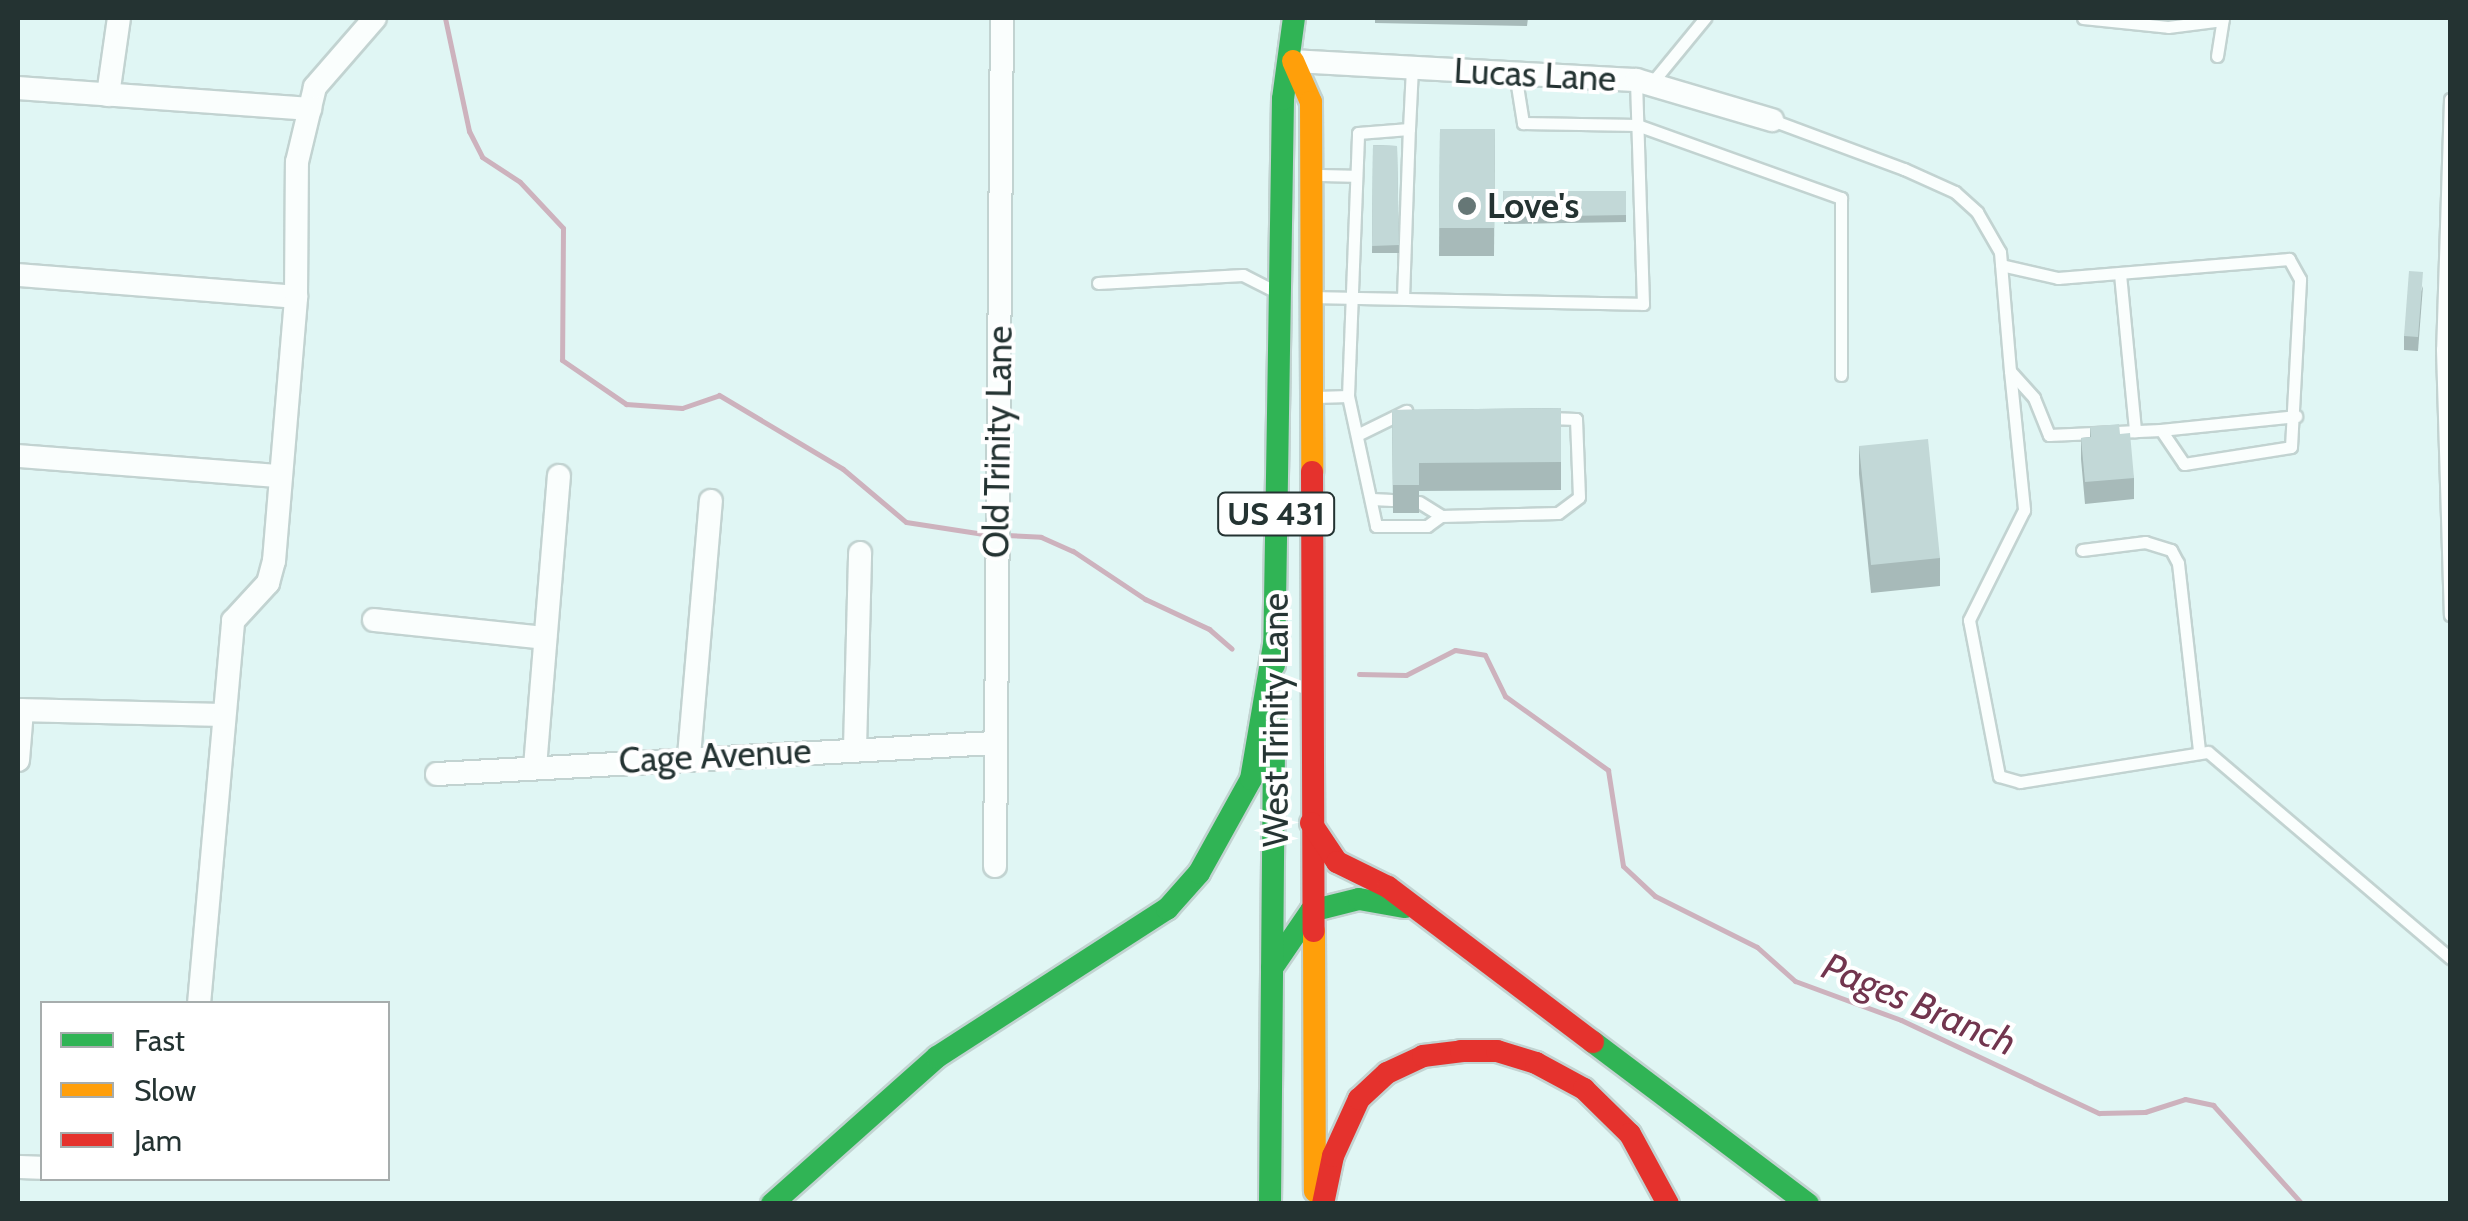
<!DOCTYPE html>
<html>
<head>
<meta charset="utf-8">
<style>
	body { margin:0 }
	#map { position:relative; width:2468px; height:1221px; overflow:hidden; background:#e0f6f4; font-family:Cabin,sans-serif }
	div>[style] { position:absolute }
	.stream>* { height:5px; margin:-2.5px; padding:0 2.5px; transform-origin:2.5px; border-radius:2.5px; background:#cdb2bd }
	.roads { filter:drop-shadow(2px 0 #c2d3d1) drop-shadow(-2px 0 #c2d3d1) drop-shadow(0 2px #c2d3d1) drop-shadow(0 -2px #c2d3d1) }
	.lane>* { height:11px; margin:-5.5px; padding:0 5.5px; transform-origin:5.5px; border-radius:5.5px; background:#fafefd }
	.street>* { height:22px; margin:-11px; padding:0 11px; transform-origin:11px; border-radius:11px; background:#fafefd }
	.fast>* { height:22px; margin:-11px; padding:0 11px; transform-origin:11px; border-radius:11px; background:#30b455 }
	.slow>* { height:22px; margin:-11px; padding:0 11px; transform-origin:11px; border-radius:11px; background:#ff9f0a }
	.jam>* { height:22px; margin:-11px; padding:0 11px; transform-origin:11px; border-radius:11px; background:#e5322d }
	.wall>* { inset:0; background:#a7bab9 }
	.building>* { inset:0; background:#c2d8d7 }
	.dots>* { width:28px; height:28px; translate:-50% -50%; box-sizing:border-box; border:5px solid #fff; border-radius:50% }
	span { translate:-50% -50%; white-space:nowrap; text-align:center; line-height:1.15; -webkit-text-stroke:8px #fff; paint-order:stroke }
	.shield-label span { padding:2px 8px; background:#fff; border:2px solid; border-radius:8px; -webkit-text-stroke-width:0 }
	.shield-label { font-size:32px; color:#243332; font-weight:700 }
	.street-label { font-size:35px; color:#243332 }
	.poi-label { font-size:35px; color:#243332; font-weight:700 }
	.left { translate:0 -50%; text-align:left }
	.water-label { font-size:38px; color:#72354e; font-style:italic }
	.frame { position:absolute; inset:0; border:20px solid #243332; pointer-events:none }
	.legend { position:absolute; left:40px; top:1001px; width:350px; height:180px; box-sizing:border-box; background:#fff; border:2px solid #a7adad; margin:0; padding:12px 18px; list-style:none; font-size:30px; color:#243332 }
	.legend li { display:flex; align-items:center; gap:20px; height:50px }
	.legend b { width:50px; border:2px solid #a7adad }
</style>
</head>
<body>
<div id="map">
	<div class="stream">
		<i style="left:445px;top:18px;width:116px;rotate:78deg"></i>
		<i style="left:469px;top:131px;width:29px;rotate:63deg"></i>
		<i style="left:482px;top:157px;width:45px;rotate:33.3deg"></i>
		<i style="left:520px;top:182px;width:63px;rotate:46.9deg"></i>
		<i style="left:563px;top:228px;width:132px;rotate:90.4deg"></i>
		<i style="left:562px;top:360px;width:78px;rotate:34.5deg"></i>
		<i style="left:626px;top:404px;width:56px;rotate:4.1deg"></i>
		<i style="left:682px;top:408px;width:39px;rotate:-19deg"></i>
		<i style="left:719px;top:395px;width:144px;rotate:30.8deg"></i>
		<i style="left:843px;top:469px;width:82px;rotate:40.1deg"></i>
		<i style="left:906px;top:522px;width:85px;rotate:8.8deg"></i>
		<i style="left:1006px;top:535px;width:35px;rotate:3deg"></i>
		<i style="left:1041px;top:537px;width:35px;rotate:24deg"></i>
		<i style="left:1073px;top:551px;width:87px;rotate:33.7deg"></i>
		<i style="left:1145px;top:599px;width:71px;rotate:25.1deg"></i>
		<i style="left:1209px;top:629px;width:30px;rotate:41deg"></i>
		<i style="left:1359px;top:674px;width:47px;rotate:1.2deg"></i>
		<i style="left:1406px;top:675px;width:55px;rotate:-27deg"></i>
		<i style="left:1455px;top:650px;width:30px;rotate:9deg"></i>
		<i style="left:1485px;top:655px;width:46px;rotate:64deg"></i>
		<i style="left:1505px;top:696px;width:127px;rotate:35.7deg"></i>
		<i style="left:1608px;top:770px;width:97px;rotate:81.1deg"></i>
		<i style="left:1623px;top:866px;width:44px;rotate:43.2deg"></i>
		<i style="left:1655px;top:896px;width:114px;rotate:26.6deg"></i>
		<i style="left:1757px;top:947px;width:51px;rotate:41.8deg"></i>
		<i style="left:1795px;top:981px;width:113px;rotate:20.2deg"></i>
		<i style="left:1901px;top:1020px;width:219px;rotate:25.2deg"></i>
		<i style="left:2099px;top:1113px;width:46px;rotate:-1.2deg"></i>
		<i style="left:2145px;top:1112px;width:42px;rotate:-18deg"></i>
		<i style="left:2185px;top:1099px;width:29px;rotate:12deg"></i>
		<i style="left:2213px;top:1105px;width:133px;rotate:48deg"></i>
	</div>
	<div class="roads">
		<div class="lane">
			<i style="left:2083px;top:18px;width:85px;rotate:6deg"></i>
			<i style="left:2168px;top:27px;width:55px;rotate:-7.3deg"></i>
			<i style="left:2217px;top:56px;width:38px;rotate:-81deg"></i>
			<i style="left:1515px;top:73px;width:51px;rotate:80.9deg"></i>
			<i style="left:1523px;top:123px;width:114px;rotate:1deg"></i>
			<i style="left:1637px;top:125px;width:217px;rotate:19.7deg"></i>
			<i style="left:1841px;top:198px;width:177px;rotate:90deg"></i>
			<i style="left:1650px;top:85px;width:87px;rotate:-50.6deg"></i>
			<i style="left:2450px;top:99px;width:250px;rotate:91.8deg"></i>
			<i style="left:2442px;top:349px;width:266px;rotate:88.3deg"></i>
			<i style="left:1772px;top:120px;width:141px;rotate:20.4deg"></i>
			<i style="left:1904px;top:169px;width:56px;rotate:24.3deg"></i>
			<i style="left:1955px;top:192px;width:30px;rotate:42deg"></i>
			<i style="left:1977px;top:212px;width:46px;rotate:60.1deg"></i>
			<i style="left:2000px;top:252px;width:119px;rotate:85.2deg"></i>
			<i style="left:2010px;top:371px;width:36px;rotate:48deg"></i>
			<i style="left:2034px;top:398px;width:40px;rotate:68deg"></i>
			<i style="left:2049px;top:435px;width:112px;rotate:-2.6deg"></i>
			<i style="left:2161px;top:430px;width:41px;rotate:55.9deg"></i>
			<i style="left:2184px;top:464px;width:108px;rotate:-9deg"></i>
			<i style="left:2291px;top:447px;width:168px;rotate:-86.9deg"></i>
			<i style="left:2300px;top:279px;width:23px;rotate:-119deg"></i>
			<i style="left:2289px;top:259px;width:232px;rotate:175.3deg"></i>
			<i style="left:2058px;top:278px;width:58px;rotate:-167.2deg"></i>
			<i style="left:1316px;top:175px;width:40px;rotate:1.4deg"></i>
			<i style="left:2120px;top:274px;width:158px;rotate:84.5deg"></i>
			<i style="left:1098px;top:283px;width:145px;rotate:-3.2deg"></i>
			<i style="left:1243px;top:275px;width:35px;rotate:27deg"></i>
			<i style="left:1316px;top:297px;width:327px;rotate:1.2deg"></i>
			<i style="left:1643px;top:304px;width:224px;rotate:-91.8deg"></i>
			<i style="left:1403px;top:298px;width:169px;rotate:-88deg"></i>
			<i style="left:2010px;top:371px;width:140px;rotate:84.2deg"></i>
			<i style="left:2024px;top:510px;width:123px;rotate:116.6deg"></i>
			<i style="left:1969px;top:620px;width:159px;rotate:79.1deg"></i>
			<i style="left:1999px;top:776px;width:22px;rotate:16deg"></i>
			<i style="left:2020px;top:782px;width:190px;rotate:-9.1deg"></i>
			<i style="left:2208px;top:752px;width:318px;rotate:40.4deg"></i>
			<i style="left:1348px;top:396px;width:133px;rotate:77.8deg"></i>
			<i style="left:1376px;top:526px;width:51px"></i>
			<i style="left:1427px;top:526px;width:17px;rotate:-36deg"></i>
			<i style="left:1441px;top:516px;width:117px;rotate:-1.5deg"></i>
			<i style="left:1558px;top:513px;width:26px;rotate:-37deg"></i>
			<i style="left:1579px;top:497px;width:78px;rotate:-92.2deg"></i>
			<i style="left:1576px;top:419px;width:26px;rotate:-178deg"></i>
			<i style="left:1317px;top:397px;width:31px;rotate:-2deg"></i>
			<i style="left:1348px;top:396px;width:263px;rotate:-87.8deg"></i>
			<i style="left:1358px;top:133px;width:51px;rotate:-4.5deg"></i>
			<i style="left:1409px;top:129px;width:61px;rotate:-87.2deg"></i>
			<i style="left:2161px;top:430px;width:136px;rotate:-5.9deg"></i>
			<i style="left:1357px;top:435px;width:55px;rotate:-26.1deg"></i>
			<i style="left:1372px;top:499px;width:20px;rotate:3deg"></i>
			<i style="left:1419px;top:502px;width:26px;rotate:32deg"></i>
			<i style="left:2082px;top:550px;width:64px;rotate:-7.2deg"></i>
			<i style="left:2145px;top:542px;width:27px;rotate:17deg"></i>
			<i style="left:2171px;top:550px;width:15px;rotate:62deg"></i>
			<i style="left:2178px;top:563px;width:189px;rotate:83.6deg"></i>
		</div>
		<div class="street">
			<i style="left:1293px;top:61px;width:344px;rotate:3.2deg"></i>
			<i style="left:1636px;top:80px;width:142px;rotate:16.4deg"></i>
			<i style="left:18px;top:88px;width:293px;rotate:4.1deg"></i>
			<i style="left:108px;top:95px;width:78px;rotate:-81.9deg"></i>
			<i style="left:18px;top:275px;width:279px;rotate:4.5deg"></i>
			<i style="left:18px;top:456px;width:262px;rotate:4.4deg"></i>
			<i style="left:374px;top:620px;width:172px;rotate:6deg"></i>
			<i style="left:18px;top:710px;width:205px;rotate:1.4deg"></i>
			<i style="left:855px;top:748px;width:195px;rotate:-88.5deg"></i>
			<i style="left:689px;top:756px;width:256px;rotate:-85.1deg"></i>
			<i style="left:18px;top:760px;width:50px;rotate:-85.4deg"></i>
			<i style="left:535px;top:767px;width:292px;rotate:-85.3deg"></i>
			<i style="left:437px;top:774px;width:557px;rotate:-3.19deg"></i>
			<i style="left:995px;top:866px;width:848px;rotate:-89.53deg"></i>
			<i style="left:199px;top:1004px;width:385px;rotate:-84.9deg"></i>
			<i style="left:233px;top:621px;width:52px;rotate:-47.4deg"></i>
			<i style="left:268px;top:583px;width:23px;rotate:-75deg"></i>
			<i style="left:274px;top:561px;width:265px;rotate:-85.2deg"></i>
			<i style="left:296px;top:297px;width:135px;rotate:-89.6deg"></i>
			<i style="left:297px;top:162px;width:77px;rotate:-76.5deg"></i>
			<i style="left:315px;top:87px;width:91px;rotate:-49deg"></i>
			<i style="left:18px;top:1167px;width:24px;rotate:2deg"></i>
		</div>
		<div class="fast">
			<i style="left:1274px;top:665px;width:566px;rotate:-89.09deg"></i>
			<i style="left:1283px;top:99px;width:82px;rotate:-82.3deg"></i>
			<i style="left:1272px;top:968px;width:69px;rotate:-55.6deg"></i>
			<i style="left:1311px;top:911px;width:49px;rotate:-14deg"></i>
			<i style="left:1359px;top:899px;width:47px;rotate:9.9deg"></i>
			<i style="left:1593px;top:1042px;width:269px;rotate:37deg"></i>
			<i style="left:772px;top:1204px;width:221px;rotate:-41.7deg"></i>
			<i style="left:937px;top:1057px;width:274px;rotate:-32.8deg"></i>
			<i style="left:1167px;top:909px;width:48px;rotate:-48.4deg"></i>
			<i style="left:1199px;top:873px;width:107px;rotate:-61deg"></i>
			<i style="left:1251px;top:779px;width:142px;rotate:-80.3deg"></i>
			<i style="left:1270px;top:1204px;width:487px;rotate:-89.5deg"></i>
		</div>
		<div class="slow">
			<i style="left:1293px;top:61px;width:45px;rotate:66.3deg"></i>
			<i style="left:1311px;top:102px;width:370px;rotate:89.8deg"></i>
			<i style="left:1314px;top:931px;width:260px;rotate:89.8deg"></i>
		</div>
		<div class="jam">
			<i style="left:1312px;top:472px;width:459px;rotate:89.8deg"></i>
			<i style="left:1311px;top:823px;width:47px;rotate:56.3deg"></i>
			<i style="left:1337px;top:862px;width:57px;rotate:26.1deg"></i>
			<i style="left:1388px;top:887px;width:257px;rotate:37.1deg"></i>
			<i style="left:1323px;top:1204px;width:49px;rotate:-78.2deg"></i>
			<i style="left:1333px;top:1156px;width:63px;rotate:-65.5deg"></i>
			<i style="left:1359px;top:1099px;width:38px;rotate:-43deg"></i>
			<i style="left:1387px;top:1073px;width:40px;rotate:-25deg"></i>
			<i style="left:1423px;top:1056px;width:38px;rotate:-7deg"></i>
			<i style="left:1461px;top:1051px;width:36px"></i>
			<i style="left:1497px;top:1051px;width:41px;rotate:17.1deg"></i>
			<i style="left:1536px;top:1063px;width:55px;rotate:28.4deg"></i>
			<i style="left:1584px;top:1089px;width:64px;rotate:44.4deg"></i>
			<i style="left:1630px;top:1134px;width:80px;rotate:61.5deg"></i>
		</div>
	</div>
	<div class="wall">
		<i style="clip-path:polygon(1375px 18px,1528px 18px,1527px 26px,1375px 23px)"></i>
		<i style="clip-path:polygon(1440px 129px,1495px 129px,1494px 256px,1439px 256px)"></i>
		<i style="clip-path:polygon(1373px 145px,1397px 146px,1399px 253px,1372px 253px)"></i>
		<i style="clip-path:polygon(1503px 191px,1626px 191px,1626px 222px,1504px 224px)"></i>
		<i style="clip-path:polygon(2423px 286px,2418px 351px,2404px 350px,2404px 336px)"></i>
		<i style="clip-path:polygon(1561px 408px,1561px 490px,1419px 491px,1419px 513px,1393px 513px,1392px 410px)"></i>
		<i style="clip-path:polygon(2090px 427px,2120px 434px,2134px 478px,2134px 499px,2085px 504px,2081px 459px,2081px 438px,2090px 437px)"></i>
		<i style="clip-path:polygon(1859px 446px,1940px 558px,1940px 586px,1871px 593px,1859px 474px)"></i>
	</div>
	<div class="building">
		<i style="clip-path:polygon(1440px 129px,1495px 129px,1494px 228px,1439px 228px)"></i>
		<i style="clip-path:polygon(1373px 145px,1397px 146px,1399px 245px,1372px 246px)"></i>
		<i style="clip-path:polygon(1503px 191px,1626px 191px,1626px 215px,1504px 217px)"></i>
		<i style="clip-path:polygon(2409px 271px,2423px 272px,2418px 337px,2404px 336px)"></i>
		<i style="clip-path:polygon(1561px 408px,1561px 462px,1419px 463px,1419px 485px,1393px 485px,1392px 410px)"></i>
		<i style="clip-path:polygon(2119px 424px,2120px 434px,2130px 433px,2134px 478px,2085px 482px,2081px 438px,2091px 437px,2090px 427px)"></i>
		<i style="clip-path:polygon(1928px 439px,1940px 558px,1871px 565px,1859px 446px)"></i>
	</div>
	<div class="dots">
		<i style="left:1467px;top:206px;background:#667776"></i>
	</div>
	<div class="shield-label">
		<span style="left:1276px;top:514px">US 431</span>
	</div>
	<div class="street-label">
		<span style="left:1535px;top:75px;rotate:3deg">Lucas Lane</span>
		<span style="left:998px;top:442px;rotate:-89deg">Old Trinity Lane</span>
		<span style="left:1276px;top:720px;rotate:-90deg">West Trinity Lane</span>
		<span style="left:715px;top:756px;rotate:-3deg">Cage Avenue</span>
	</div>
	<div class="poi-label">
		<span class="left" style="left:1487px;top:206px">Love's</span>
	</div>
	<div class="water-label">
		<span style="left:1919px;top:1004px;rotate:23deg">Pages Branch</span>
	</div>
	<div class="frame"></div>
	<ul class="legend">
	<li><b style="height:12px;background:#30b455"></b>Fast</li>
	<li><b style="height:12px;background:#ff9f0a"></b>Slow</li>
	<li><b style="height:12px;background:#e5322d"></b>Jam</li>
	</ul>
</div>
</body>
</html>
